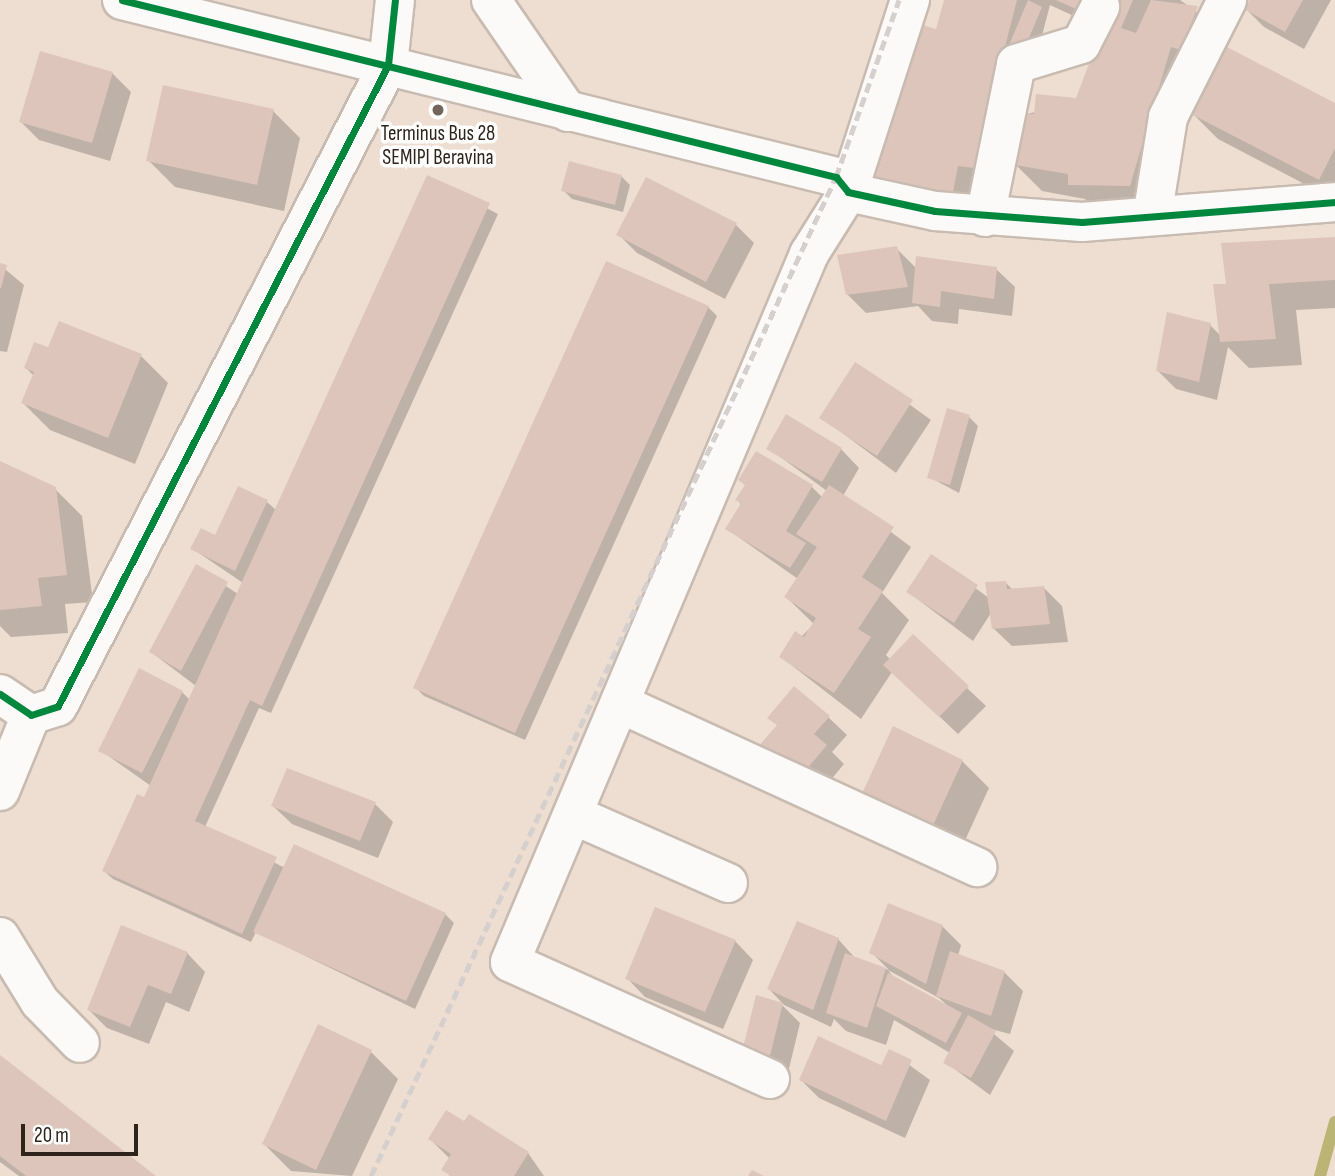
<!DOCTYPE html>
<html>
<head>
<meta charset="utf-8">
<style>
	body { margin:0 }
	#map { position:relative; width:1335px; height:1176px; overflow:hidden; background:#eeded2; font-family:"Sofia Sans Condensed",sans-serif }
	div>[style] { position:absolute }
	.shadow>* { inset:0; background:#0003 }
	.stream>* { height:12px; margin:-6px; padding:0 6px; transform-origin:6px; border-radius:6px; background:#bab574 }
	.building>* { inset:0; background:#dec5bc }
	.roads { filter:drop-shadow(2px 0 #c8bbb1) drop-shadow(-2px 0 #c8bbb1) drop-shadow(0 2px #c8bbb1) drop-shadow(0 -2px #c8bbb1) }
	.minor>* { height:38px; margin:-19px; padding:0 19px; transform-origin:19px; border-radius:19px; background:#fcfaf8 }
	.rail>* { height:5px; margin-top:-2.5px; transform-origin:0; background:repeating-linear-gradient(90deg,#d5d0cd 0 10px,transparent 0 15px) }
	.cycleway>* { height:7px; margin:-3.5px; padding:0 3.5px; transform-origin:3.5px; border-radius:3.5px; background:#00873e }
	.dots>* { width:19px; height:19px; translate:-50% -50%; box-sizing:border-box; border:4px solid #fff; border-radius:50% }
	span { translate:-50% -50%; white-space:nowrap; text-align:center; line-height:1.15; -webkit-text-stroke:7px #fff; paint-order:stroke }
	.poi-label { font-size:21px; color:#2f241c }
	.scale { position:absolute; left:21px; top:1124px; width:117px; height:32px; box-sizing:border-box; border:4px solid #2f241c; border-top:0; padding-left:9px; font-size:21px; line-height:24px; white-space:nowrap; color:#2f241c; -webkit-text-stroke:5px #fff; paint-order:stroke }
</style>
</head>
<body>
<div id="map">
	<div class="shadow">
		<i style="clip-path:polygon(evenodd,946px 0,1180px 0,1216px 26px,1157px 212px,1097px 211px,1085px 199px,1042px 191px,1015px 164px,979px 219px,891px 206px,900px 103px,892px 96px,937px 31px,946px 0,1050px 5px,1104px 30px,1077px 100px,1021px 116px,1050px 5px)"></i>
		<i style="clip-path:polygon(1251px 0,1331px 0,1304px 49px,1264px 27px,1246px 9px)"></i>
		<i style="clip-path:polygon(112px 73px,131px 92px,110px 161px,39px 140px,21px 122px)"></i>
		<i style="clip-path:polygon(1335px 105px,1335px 200px,1218px 139px,1191px 112px)"></i>
		<i style="clip-path:polygon(273px 111px,300px 138px,284px 211px,175px 187px,148px 160px)"></i>
		<i style="clip-path:polygon(621px 176px,630px 185px,623px 212px,572px 199px,563px 190px)"></i>
		<i style="clip-path:polygon(427px 177px,498px 214px,271px 713px,259px 708px,205px 827px,285px 868px,445px 914px,454px 923px,415px 1009px,256px 932px,251px 942px,113px 879px,104px 871px,151px 786px,100px 750px,182px 692px,190px 700px,196px 686px,151px 652px,197px 567px,238px 594px,243px 583px,193px 549px,267px 502px,276px 510px)"></i>
		<i style="clip-path:polygon(647px 179px,736px 225px,754px 243px,725px 299px,637px 253px,618px 234px)"></i>
		<i style="clip-path:polygon(1335px 239px,1335px 308px,1296px 310px,1302px 365px,1249px 368px,1228px 347px,1217px 400px,1176px 389px,1158px 371px,1210px 325px,1221px 336px,1228px 285px)"></i>
		<i style="clip-path:polygon(896px 248px,917px 269px,996px 269px,1015px 287px,1012px 316px,959px 309px,958px 324px,932px 321px,918px 306px,866px 313px,847px 294px)"></i>
		<i style="clip-path:polygon(0 265px,24px 285px,7px 352px,0 351px)"></i>
		<i style="clip-path:polygon(708px 307px,717px 316px,525px 740px,424px 696px,415px 687px)"></i>
		<i style="clip-path:polygon(49px 350px,141px 356px,168px 383px,135px 464px,50px 430px,23px 403px,34px 376px,26px 368px)"></i>
		<i style="clip-path:polygon(855px 365px,931px 420px,896px 473px,821px 417px)"></i>
		<i style="clip-path:polygon(969px 417px,978px 426px,959px 493px,929px 477px)"></i>
		<i style="clip-path:polygon(768px 448px,841px 449px,859px 468px,843px 496px,911px 547px,882px 593px,909px 620px,886px 655px,891px 660px,913px 637px,986px 706px,958px 734px,892px 672px,861px 719px,781px 657px,814px 624px,786px 597px,798px 579px,727px 529px,742px 505px,737px 500px,812px 487px,823px 498px,827px 491px)"></i>
		<i style="clip-path:polygon(0 463px,55px 489px,82px 516px,93px 602px,65px 604px,68px 633px,11px 637px,0 626px)"></i>
		<i style="clip-path:polygon(931px 556px,989px 598px,1006px 583px,1013px 590px,1044px 588px,1062px 606px,1068px 642px,1012px 646px,993px 628px,991px 613px,973px 641px,908px 592px)"></i>
		<i style="clip-path:polygon(828px 717px,847px 735px,832px 752px,844px 764px,810px 805px,772px 773px)"></i>
		<i style="clip-path:polygon(962px 761px,989px 788px,951px 871px,883px 838px)"></i>
		<i style="clip-path:polygon(375px 804px,393px 822px,378px 858px,292px 824px,273px 806px)"></i>
		<i style="clip-path:polygon(evenodd,942px 926px,961px 945px,958px 956px,1004px 972px,1023px 991px,1010px 1034px,987px 1028px,1014px 1051px,990px 1095px,945px 1062px,950px 1053px,894px 1020px,886px 1045px,846px 1031px,834px 1019px,831px 1027px,784px 1005px,769px 989px,838px 939px,856px 959px,889px 970px,872px 953px,942px 926px,888px 970px,939px 998px,949px 1007px,895px 979px,888px 970px)"></i>
		<i style="clip-path:polygon(735px 941px,753px 960px,723px 1029px,645px 997px,627px 978px)"></i>
		<i style="clip-path:polygon(187px 953px,205px 972px,189px 1012px,166px 1002px,149px 1044px,107px 1028px,89px 1010px)"></i>
		<i style="clip-path:polygon(782px 1005px,800px 1023px,785px 1085px,761px 1078px)"></i>
		<i style="clip-path:polygon(890px 1051px,930px 1080px,905px 1138px,819px 1098px,801px 1080px,882px 1068px)"></i>
		<i style="clip-path:polygon(371px 1052px,398px 1079px,352px 1176px,291px 1171px,264px 1144px)"></i>
		<i style="clip-path:polygon(0 1057px,154px 1176px,19px 1176px,0 1162px)"></i>
		<i style="clip-path:polygon(464px 1123px,528px 1153px,544px 1176px,450px 1176px,444px 1169px,450px 1159px,430px 1139px)"></i>
	</div>
	<div class="stream">
		<i style="left:1320px;top:1176px;width:56px;rotate:-74.5deg"></i>
	</div>
	<div class="building">
		<i style="clip-path:polygon(944px 0,1017px 0,974px 168px,958px 166px,953px 192px,863px 180px,900px 100px,890px 96px,910px 21px,936px 29px)"></i>
		<i style="clip-path:polygon(1028px 0,1042px 7px,1011px 80px,997px 74px)"></i>
		<i style="clip-path:polygon(1056px 0,1133px 0,1121px 28px,1136px 33px,1151px 0,1198px 6px,1181px 50px,1171px 47px,1130px 186px,1068px 185px,1068px 174px,1014px 165px,1018px 115px,1034px 114px,1036px 94px,1076px 98px,1105px 22px)"></i>
		<i style="clip-path:polygon(1249px 0,1303px 0,1285px 32px,1244px 9px)"></i>
		<i style="clip-path:polygon(1223px 45px,1335px 103px,1335px 148px,1319px 180px,1189px 113px)"></i>
		<i style="clip-path:polygon(40px 51px,113px 72px,92px 143px,19px 122px)"></i>
		<i style="clip-path:polygon(163px 85px,274px 109px,257px 185px,146px 161px)"></i>
		<i style="clip-path:polygon(569px 161px,622px 175px,615px 205px,561px 191px)"></i>
		<i style="clip-path:polygon(427px 175px,490px 203px,262px 706px,250px 700px,195px 821px,277px 857px,242px 934px,102px 871px,137px 794px,144px 797px)"></i>
		<i style="clip-path:polygon(646px 177px,737px 223px,706px 282px,616px 235px)"></i>
		<i style="clip-path:polygon(1335px 237px,1335px 280px,1269px 284px,1276px 339px,1220px 342px,1213px 284px,1226px 284px,1221px 243px)"></i>
		<i style="clip-path:polygon(897px 246px,908px 287px,846px 295px,837px 255px)"></i>
		<i style="clip-path:polygon(916px 256px,997px 267px,994px 299px,941px 291px,940px 307px,912px 303px)"></i>
		<i style="clip-path:polygon(606px 261px,709px 306px,515px 733px,413px 688px)"></i>
		<i style="clip-path:polygon(0 263px,7px 265px,1px 288px,0 288px)"></i>
		<i style="clip-path:polygon(1167px 312px,1211px 323px,1199px 382px,1156px 371px)"></i>
		<i style="clip-path:polygon(59px 321px,142px 354px,108px 438px,21px 403px,34px 372px,24px 368px,34px 342px,48px 347px)"></i>
		<i style="clip-path:polygon(855px 362px,913px 400px,877px 456px,819px 418px)"></i>
		<i style="clip-path:polygon(947px 408px,970px 415px,950px 485px,927px 478px)"></i>
		<i style="clip-path:polygon(786px 414px,842px 448px,822px 482px,766px 449px)"></i>
		<i style="clip-path:polygon(756px 451px,813px 485px,786px 531px,806px 543px,790px 568px,725px 529px,741px 503px,735px 500px,745px 485px,738px 480px)"></i>
		<i style="clip-path:polygon(0 461px,56px 487px,67px 575px,38px 578px,42px 606px,0 610px)"></i>
		<i style="clip-path:polygon(829px 485px,894px 527px,862px 577px,883px 591px,858px 629px,871px 637px,834px 693px,779px 657px,795px 631px,804px 637px,816px 618px,784px 597px,817px 547px,796px 534px)"></i>
		<i style="clip-path:polygon(238px 486px,268px 500px,235px 571px,190px 549px,201px 528px,215px 535px)"></i>
		<i style="clip-path:polygon(931px 554px,978px 585px,954px 623px,906px 592px)"></i>
		<i style="clip-path:polygon(196px 564px,228px 582px,181px 671px,149px 652px)"></i>
		<i style="clip-path:polygon(1006px 581px,1007px 589px,1044px 586px,1050px 624px,992px 629px,985px 582px)"></i>
		<i style="clip-path:polygon(913px 634px,969px 686px,939px 717px,883px 665px)"></i>
		<i style="clip-path:polygon(139px 668px,183px 691px,142px 773px,98px 751px)"></i>
		<i style="clip-path:polygon(794px 686px,830px 716px,814px 734px,827px 745px,791px 788px,751px 755px,777px 725px,767px 718px)"></i>
		<i style="clip-path:polygon(893px 726px,963px 760px,924px 845px,854px 811px)"></i>
		<i style="clip-path:polygon(287px 768px,376px 802px,360px 841px,271px 806px)"></i>
		<i style="clip-path:polygon(294px 844px,446px 913px,406px 1001px,253px 932px)"></i>
		<i style="clip-path:polygon(888px 903px,943px 925px,926px 984px,869px 953px)"></i>
		<i style="clip-path:polygon(655px 907px,736px 940px,705px 1012px,625px 979px)"></i>
		<i style="clip-path:polygon(797px 921px,839px 938px,813px 1010px,767px 989px)"></i>
		<i style="clip-path:polygon(121px 925px,188px 952px,171px 994px,148px 985px,130px 1027px,87px 1010px)"></i>
		<i style="clip-path:polygon(950px 951px,1005px 971px,991px 1016px,936px 996px)"></i>
		<i style="clip-path:polygon(845px 953px,886px 968px,867px 1028px,826px 1013px)"></i>
		<i style="clip-path:polygon(888px 973px,962px 1013px,946px 1043px,876px 1006px)"></i>
		<i style="clip-path:polygon(756px 995px,783px 1003px,767px 1068px,740px 1060px)"></i>
		<i style="clip-path:polygon(968px 1015px,996px 1031px,971px 1078px,943px 1063px)"></i>
		<i style="clip-path:polygon(318px 1024px,372px 1050px,316px 1170px,262px 1144px)"></i>
		<i style="clip-path:polygon(818px 1036px,881px 1065px,889px 1049px,912px 1060px,886px 1121px,799px 1080px)"></i>
		<i style="clip-path:polygon(0 1055px,156px 1176px,26px 1176px,0 1156px)"></i>
		<i style="clip-path:polygon(446px 1110px,464px 1121px,469px 1114px,529px 1152px,514px 1176px,451px 1176px,441px 1170px,451px 1154px,428px 1139px)"></i>
		<i style="clip-path:polygon(752px 1170px,764px 1176px,748px 1176px)"></i>
	</div>
	<div class="roads">
		<div class="minor">
			<i style="left:122px;top:0;width:736px;rotate:13.92deg"></i>
			<i style="left:836px;top:177px;width:19px;rotate:51deg"></i>
			<i style="left:848px;top:192px;width:89px;rotate:12.3deg"></i>
			<i style="left:935px;top:211px;width:147px;rotate:4.3deg"></i>
			<i style="left:1082px;top:222px;width:254px;rotate:-4.5deg"></i>
			<i style="left:491px;top:0;width:136px;rotate:55.5deg"></i>
			<i style="left:1153px;top:211px;width:95px;rotate:-80.9deg"></i>
			<i style="left:1168px;top:117px;width:131px;rotate:-63.2deg"></i>
			<i style="left:985px;top:217px;width:156px;rotate:-78.5deg"></i>
			<i style="left:1016px;top:64px;width:68px;rotate:-17.1deg"></i>
			<i style="left:1081px;top:44px;width:42px;rotate:-62.8deg"></i>
			<i style="left:0;top:694px;width:37px;rotate:34deg"></i>
			<i style="left:31px;top:715px;width:28px;rotate:-18deg"></i>
			<i style="left:58px;top:706px;width:721px;rotate:-62.76deg"></i>
			<i style="left:388px;top:65px;width:65px;rotate:-83.9deg"></i>
			<i style="left:621px;top:704px;width:392px;rotate:24.6deg"></i>
			<i style="left:0;top:791px;width:82px;rotate:-67.8deg"></i>
			<i style="left:576px;top:816px;width:166px;rotate:23.8deg"></i>
			<i style="left:0;top:937px;width:76px;rotate:58.4deg"></i>
			<i style="left:40px;top:1002px;width:57px;rotate:45.7deg"></i>
			<i style="left:770px;top:1079px;width:285px;rotate:-155.8deg"></i>
			<i style="left:510px;top:962px;width:769px;rotate:-67.1deg"></i>
			<i style="left:809px;top:254px;width:73px;rotate:-57.8deg"></i>
			<i style="left:848px;top:192px;width:202px;rotate:-72.1deg"></i>
		</div>
	</div>
	<div class="rail">
		<i style="left:371px;top:1176px;width:1102px;rotate:-65.04deg"></i>
		<i style="left:836px;top:177px;width:188px;rotate:-70.4deg"></i>
	</div>
	<div class="cycleway">
		<i style="left:122px;top:0;width:736px;rotate:13.92deg"></i>
		<i style="left:836px;top:177px;width:19px;rotate:51deg"></i>
		<i style="left:848px;top:192px;width:89px;rotate:12.3deg"></i>
		<i style="left:935px;top:211px;width:147px;rotate:4.3deg"></i>
		<i style="left:1082px;top:222px;width:254px;rotate:-4.5deg"></i>
		<i style="left:0;top:694px;width:37px;rotate:34deg"></i>
		<i style="left:31px;top:715px;width:28px;rotate:-18deg"></i>
		<i style="left:58px;top:706px;width:721px;rotate:-62.76deg"></i>
		<i style="left:388px;top:65px;width:65px;rotate:-83.9deg"></i>
	</div>
	<div class="dots">
		<i style="left:438px;top:110px;background:#72655c"></i>
	</div>
	<div class="poi-label">
		<span style="left:438px;top:146px">Terminus Bus 28<br>SEMIPI Beravina</span>
	</div>
	<div class="scale">20 m</div>
</div>
</body>
</html>
